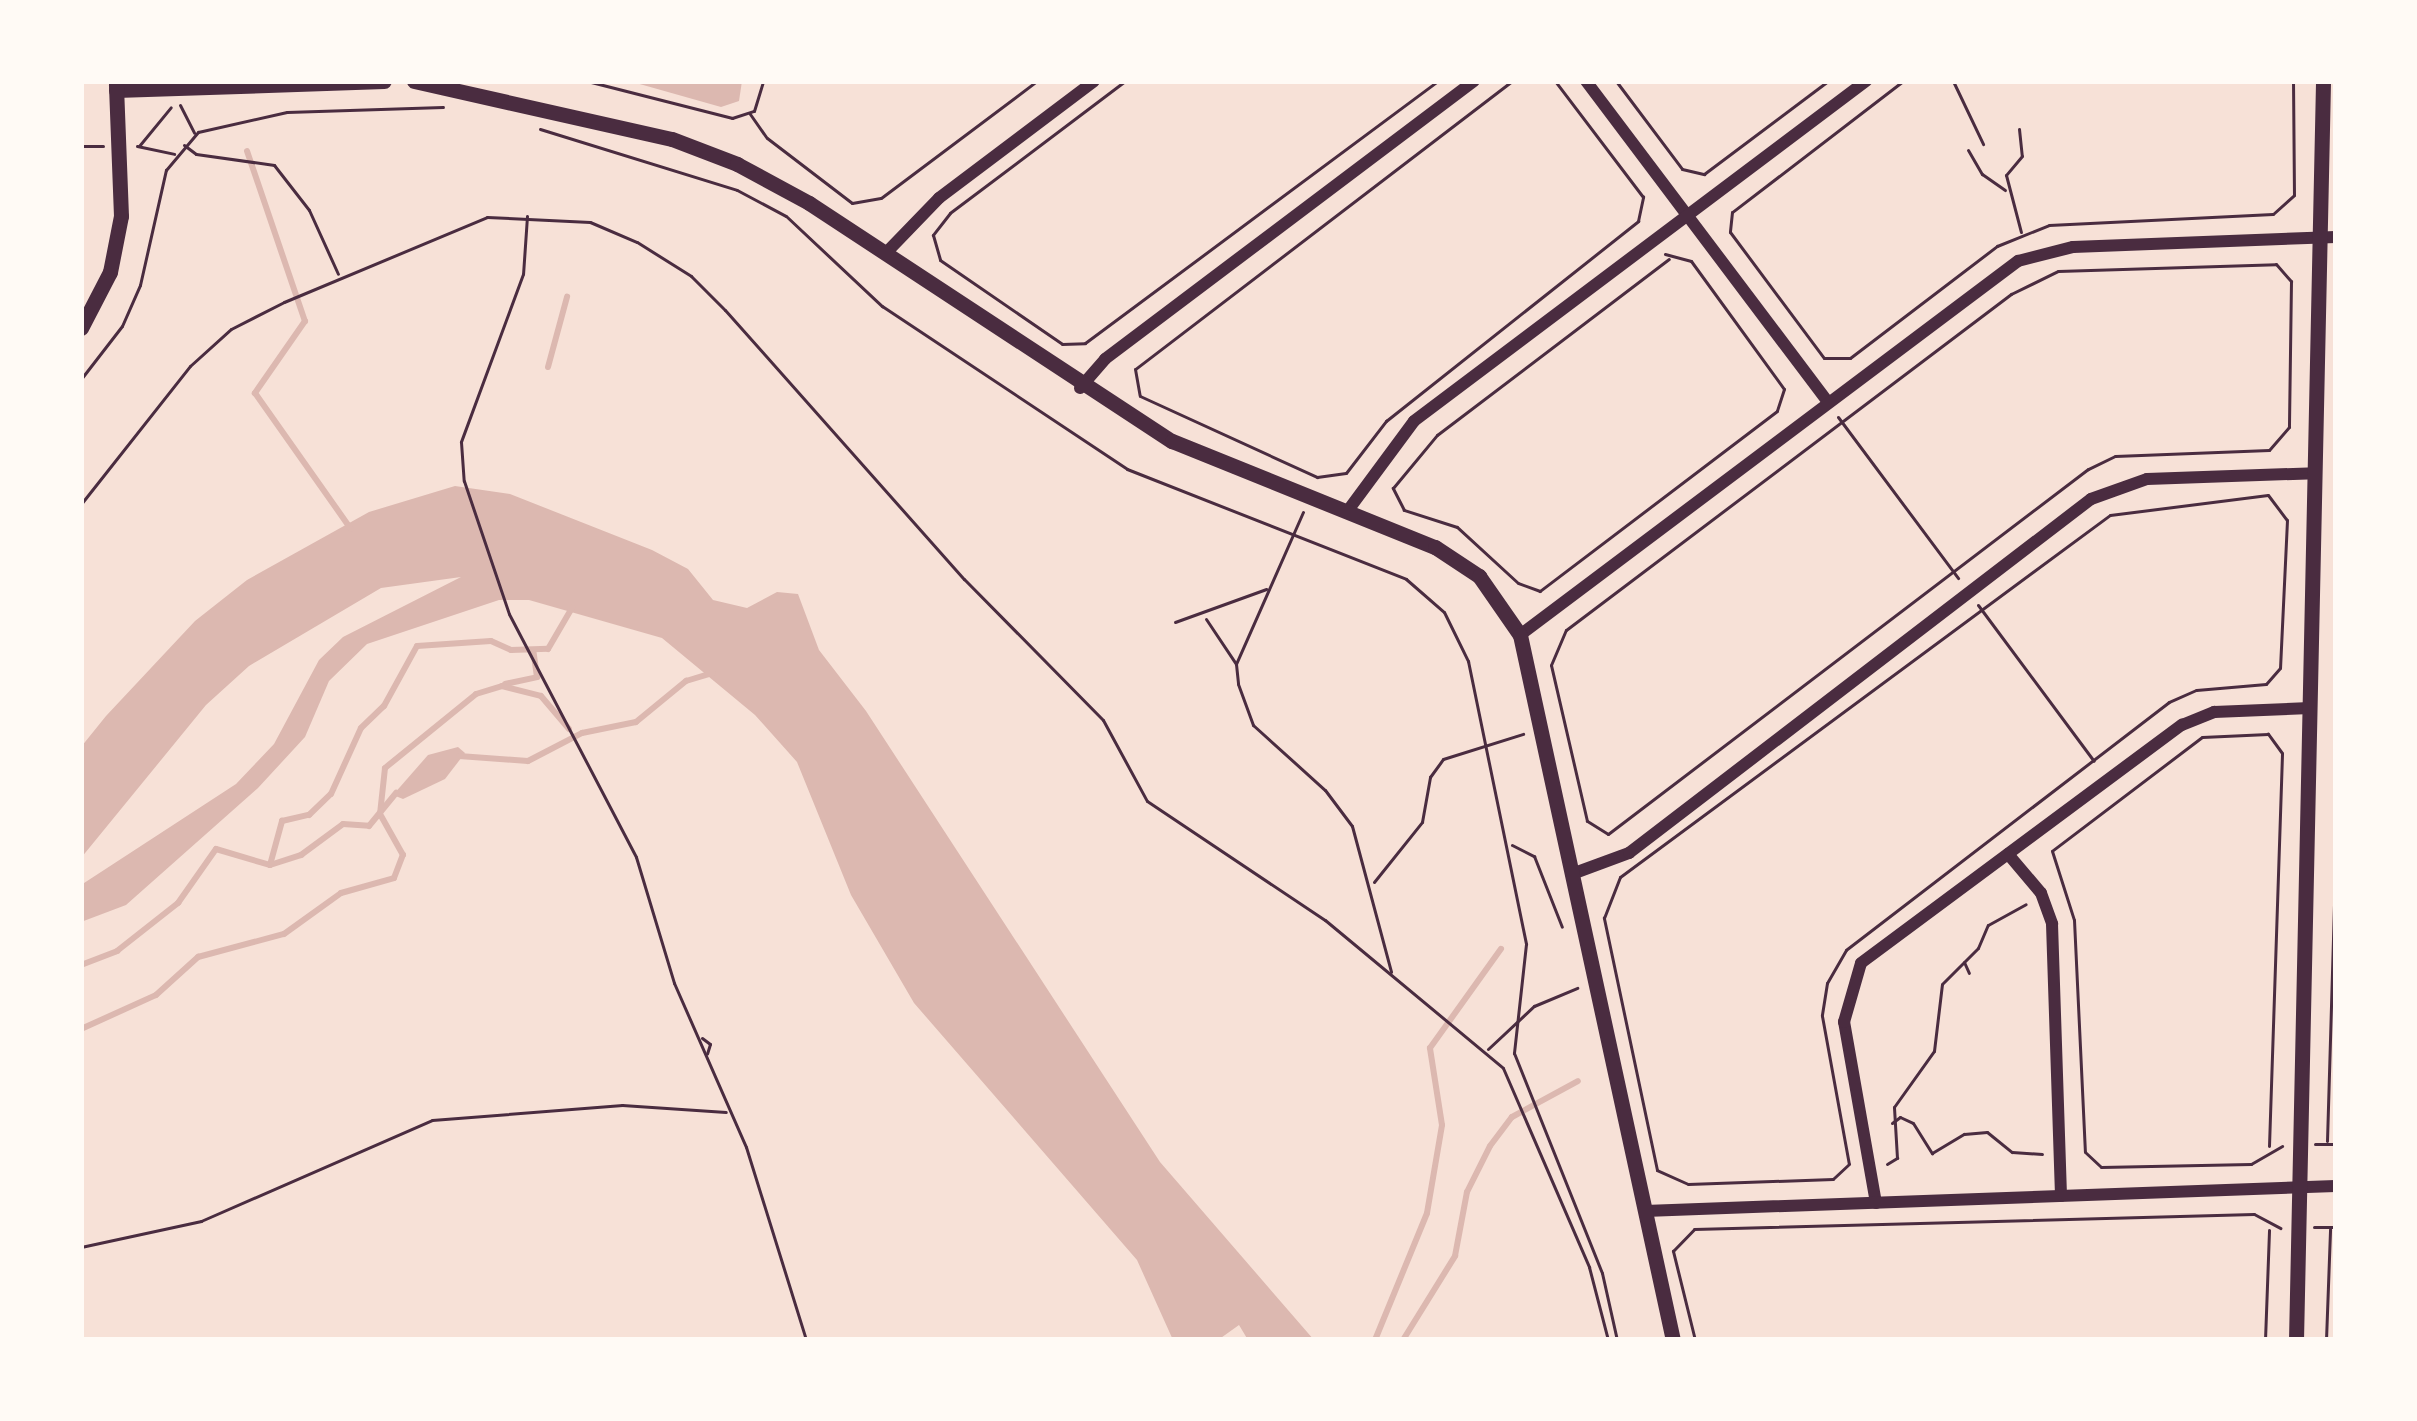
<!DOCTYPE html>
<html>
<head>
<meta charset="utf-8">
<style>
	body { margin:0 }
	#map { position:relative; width:2417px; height:1421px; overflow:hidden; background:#f7e1d7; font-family:Karla,sans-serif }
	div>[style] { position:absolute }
	.water>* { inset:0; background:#dcb8b0 }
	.stream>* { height:6px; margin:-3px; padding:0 3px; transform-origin:3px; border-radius:3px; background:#dcb8b0 }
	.path>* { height:3px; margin:-1.5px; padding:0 1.5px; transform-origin:1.5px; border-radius:1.5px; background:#4a2c40 }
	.minor>* { height:12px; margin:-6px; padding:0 6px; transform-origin:6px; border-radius:6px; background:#4a2c40 }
	.tertiary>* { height:15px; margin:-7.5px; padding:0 7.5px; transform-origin:7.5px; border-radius:7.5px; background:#4a2c40 }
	span { translate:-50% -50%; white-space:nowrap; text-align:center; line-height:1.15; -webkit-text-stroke:9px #fffaf5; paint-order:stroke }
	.frame { position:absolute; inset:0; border:84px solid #fffaf5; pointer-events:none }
</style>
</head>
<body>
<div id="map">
	<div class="water">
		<i style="clip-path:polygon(629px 81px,742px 81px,739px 101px,721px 107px)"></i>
		<i style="clip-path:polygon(455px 486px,510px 494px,652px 550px,688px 569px,713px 600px,747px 608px,777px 592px,798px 594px,819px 650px,866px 711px,1160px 1162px,1314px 1340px,1248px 1340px,1239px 1325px,1218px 1340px,1173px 1340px,1137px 1260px,914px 1003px,851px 895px,797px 762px,755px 715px,662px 638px,529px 600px,499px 600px,367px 644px,329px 681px,305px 737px,258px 788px,126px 905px,81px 922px,81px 885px,236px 784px,274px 744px,319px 660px,343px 637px,461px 577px,381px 588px,249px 666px,206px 705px,81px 858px,81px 747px,106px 716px,195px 621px,247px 580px,369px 512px)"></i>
		<i style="clip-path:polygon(458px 747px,465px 753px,445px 779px,403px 799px,393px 795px,428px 755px)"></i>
	</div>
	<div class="stream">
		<i style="left:247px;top:151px;width:180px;rotate:71.2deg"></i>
		<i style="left:305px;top:321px;width:88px;rotate:124.8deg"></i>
		<i style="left:255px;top:393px;width:166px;rotate:54.8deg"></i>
		<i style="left:548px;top:367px;width:73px;rotate:-74.8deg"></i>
		<i style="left:505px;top:684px;width:33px;rotate:-12deg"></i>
		<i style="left:537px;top:677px;width:27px;rotate:-98deg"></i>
		<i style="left:459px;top:756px;width:69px;rotate:4.1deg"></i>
		<i style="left:528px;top:761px;width:61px;rotate:-27.4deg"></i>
		<i style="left:582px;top:733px;width:55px;rotate:-11.5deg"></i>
		<i style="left:636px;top:722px;width:65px;rotate:-39.4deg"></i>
		<i style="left:686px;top:681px;width:28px;rotate:-17deg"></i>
		<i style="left:270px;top:865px;width:46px;rotate:-74.7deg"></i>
		<i style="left:282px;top:821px;width:28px;rotate:-13deg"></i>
		<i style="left:309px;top:815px;width:30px;rotate:-44deg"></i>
		<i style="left:331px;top:794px;width:72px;rotate:-65.6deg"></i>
		<i style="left:361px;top:728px;width:32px;rotate:-44deg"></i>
		<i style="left:384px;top:706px;width:68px;rotate:-61.2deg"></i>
		<i style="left:417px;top:646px;width:74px;rotate:-3.9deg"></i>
		<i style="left:491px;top:641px;width:22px;rotate:24deg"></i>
		<i style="left:511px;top:650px;width:37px;rotate:-2deg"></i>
		<i style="left:548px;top:649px;width:48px;rotate:-59.7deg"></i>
		<i style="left:81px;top:965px;width:39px;rotate:-21deg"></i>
		<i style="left:117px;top:951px;width:78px;rotate:-38.2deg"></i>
		<i style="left:178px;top:903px;width:66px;rotate:-54.9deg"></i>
		<i style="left:216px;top:849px;width:56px;rotate:16.5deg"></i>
		<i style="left:270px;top:865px;width:33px;rotate:-18deg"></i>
		<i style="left:301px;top:855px;width:52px;rotate:-36.4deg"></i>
		<i style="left:343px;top:824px;width:26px;rotate:4deg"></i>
		<i style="left:369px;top:826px;width:43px;rotate:-50.7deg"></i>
		<i style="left:81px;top:1029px;width:82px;rotate:-24.4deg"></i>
		<i style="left:156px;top:995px;width:57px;rotate:-42.1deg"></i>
		<i style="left:198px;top:957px;width:89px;rotate:-15deg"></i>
		<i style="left:284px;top:934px;width:70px;rotate:-35.7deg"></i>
		<i style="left:341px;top:893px;width:55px;rotate:-15.8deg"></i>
		<i style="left:394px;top:878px;width:25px;rotate:-69deg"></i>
		<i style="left:403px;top:855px;width:47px;rotate:-119.3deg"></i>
		<i style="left:380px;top:814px;width:46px;rotate:-83.8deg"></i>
		<i style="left:385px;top:768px;width:117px;rotate:-39.1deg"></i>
		<i style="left:476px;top:694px;width:27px;rotate:-17deg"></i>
		<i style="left:502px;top:686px;width:40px;rotate:14.4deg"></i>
		<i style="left:541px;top:696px;width:43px;rotate:49.7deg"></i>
		<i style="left:1375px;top:1340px;width:137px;rotate:-67.7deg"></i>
		<i style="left:1427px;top:1213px;width:89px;rotate:-80.3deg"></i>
		<i style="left:1442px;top:1125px;width:78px;rotate:-98.9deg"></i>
		<i style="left:1430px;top:1048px;width:122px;rotate:-54.4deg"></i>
		<i style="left:1403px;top:1340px;width:99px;rotate:-58.2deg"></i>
		<i style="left:1455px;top:1256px;width:65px;rotate:-79.4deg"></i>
		<i style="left:1467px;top:1192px;width:51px;rotate:-63.4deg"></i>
		<i style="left:1490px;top:1146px;width:36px;rotate:-53deg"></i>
		<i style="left:1512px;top:1117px;width:75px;rotate:-28.6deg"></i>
	</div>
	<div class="path">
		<i style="left:587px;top:81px;width:150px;rotate:14.3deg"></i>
		<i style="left:732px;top:118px;width:23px;rotate:-18deg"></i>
		<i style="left:754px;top:111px;width:31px;rotate:-73deg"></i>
		<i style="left:1125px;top:81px;width:219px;rotate:143deg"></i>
		<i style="left:950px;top:213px;width:28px;rotate:128deg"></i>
		<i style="left:933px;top:235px;width:26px;rotate:74deg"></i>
		<i style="left:940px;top:260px;width:148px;rotate:34.5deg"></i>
		<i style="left:1062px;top:344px;width:23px;rotate:-2deg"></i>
		<i style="left:1085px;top:343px;width:440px;rotate:-36.6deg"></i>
		<i style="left:1512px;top:81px;width:474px;rotate:142.6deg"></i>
		<i style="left:1135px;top:369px;width:27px;rotate:80deg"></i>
		<i style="left:1140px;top:396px;width:195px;rotate:24.6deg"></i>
		<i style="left:1317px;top:477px;width:29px;rotate:-8deg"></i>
		<i style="left:1346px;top:473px;width:66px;rotate:-52.4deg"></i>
		<i style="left:1386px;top:421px;width:322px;rotate:-38.4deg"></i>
		<i style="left:1638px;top:221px;width:25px;rotate:-78deg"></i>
		<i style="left:1643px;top:197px;width:146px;rotate:-127.2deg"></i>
		<i style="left:1616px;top:81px;width:110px;rotate:53.1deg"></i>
		<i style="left:1682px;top:169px;width:23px;rotate:13deg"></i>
		<i style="left:1704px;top:174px;width:155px;rotate:-36.9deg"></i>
		<i style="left:1903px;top:81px;width:215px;rotate:142.5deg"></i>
		<i style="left:1732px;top:212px;width:20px;rotate:96deg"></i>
		<i style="left:1730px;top:232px;width:157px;rotate:53.3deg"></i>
		<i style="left:1824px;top:358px;width:26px"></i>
		<i style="left:1850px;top:358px;width:185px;rotate:-37.3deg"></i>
		<i style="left:1997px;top:246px;width:56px;rotate:-22deg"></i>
		<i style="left:2049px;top:225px;width:224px;rotate:-2.8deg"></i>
		<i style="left:2273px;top:214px;width:28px;rotate:-42deg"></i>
		<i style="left:2294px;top:195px;width:114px;rotate:-90.5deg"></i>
		<i style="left:1953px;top:81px;width:70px;rotate:64.5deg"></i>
		<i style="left:180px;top:105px;width:31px;rotate:63deg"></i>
		<i style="left:750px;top:114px;width:29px;rotate:55deg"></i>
		<i style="left:767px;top:138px;width:107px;rotate:37.4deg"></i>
		<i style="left:852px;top:203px;width:29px;rotate:-10deg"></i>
		<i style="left:881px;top:198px;width:195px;rotate:-36.9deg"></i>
		<i style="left:540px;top:129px;width:206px;rotate:17.2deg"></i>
		<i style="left:737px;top:190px;width:55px;rotate:28deg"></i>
		<i style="left:786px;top:216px;width:132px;rotate:43.2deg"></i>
		<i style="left:882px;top:306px;width:294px;rotate:33.6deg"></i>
		<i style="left:1127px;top:469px;width:300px;rotate:21.5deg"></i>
		<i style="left:1406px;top:579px;width:50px;rotate:41deg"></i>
		<i style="left:1444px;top:612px;width:55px;rotate:63.9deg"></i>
		<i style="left:1468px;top:661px;width:289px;rotate:78.4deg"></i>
		<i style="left:1526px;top:944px;width:110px;rotate:96.3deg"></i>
		<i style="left:1514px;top:1053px;width:237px;rotate:68.2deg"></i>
		<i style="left:1602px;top:1273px;width:69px;rotate:77.4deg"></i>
		<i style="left:2019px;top:129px;width:27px;rotate:84deg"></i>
		<i style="left:2022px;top:156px;width:25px;rotate:130deg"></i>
		<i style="left:2006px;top:175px;width:59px;rotate:75.3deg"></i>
		<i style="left:81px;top:142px;width:73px;rotate:90deg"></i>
		<i style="left:184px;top:145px;width:15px;rotate:37deg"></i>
		<i style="left:196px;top:154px;width:79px;rotate:8deg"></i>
		<i style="left:274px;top:165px;width:57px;rotate:52.1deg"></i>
		<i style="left:309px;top:210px;width:70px;rotate:65.6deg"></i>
		<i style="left:81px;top:146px;width:22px"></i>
		<i style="left:137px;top:146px;width:38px;rotate:12deg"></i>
		<i style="left:139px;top:146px;width:50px;rotate:-50.6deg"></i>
		<i style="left:1968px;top:150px;width:28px;rotate:60deg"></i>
		<i style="left:1982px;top:174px;width:28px;rotate:35deg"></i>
		<i style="left:527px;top:216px;width:58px;rotate:93.9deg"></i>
		<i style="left:523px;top:274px;width:179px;rotate:110.3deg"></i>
		<i style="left:461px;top:442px;width:39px;rotate:86deg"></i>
		<i style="left:464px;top:481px;width:140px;rotate:71.3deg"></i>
		<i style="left:509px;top:614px;width:274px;rotate:62.4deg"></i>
		<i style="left:636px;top:857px;width:132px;rotate:73.2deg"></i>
		<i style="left:674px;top:983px;width:179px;rotate:66.3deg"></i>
		<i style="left:746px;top:1147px;width:202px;rotate:72.7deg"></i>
		<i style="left:1665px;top:254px;width:27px;rotate:15deg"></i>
		<i style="left:1691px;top:261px;width:158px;rotate:54deg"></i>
		<i style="left:1784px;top:389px;width:23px;rotate:108deg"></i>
		<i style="left:1777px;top:411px;width:298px;rotate:142.8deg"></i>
		<i style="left:1540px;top:591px;width:23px;rotate:-160deg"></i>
		<i style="left:1518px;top:583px;width:83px;rotate:-137.4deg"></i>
		<i style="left:1457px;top:527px;width:56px;rotate:-162.2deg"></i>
		<i style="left:1404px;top:510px;width:25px;rotate:-117deg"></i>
		<i style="left:1393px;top:488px;width:69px;rotate:-50.3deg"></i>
		<i style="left:1437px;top:435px;width:291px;rotate:-37.2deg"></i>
		<i style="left:2276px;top:264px;width:23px;rotate:49deg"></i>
		<i style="left:2291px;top:281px;width:146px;rotate:90.8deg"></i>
		<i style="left:2289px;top:427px;width:30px;rotate:131deg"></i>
		<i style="left:2269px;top:450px;width:154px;rotate:177.8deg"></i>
		<i style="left:2115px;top:456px;width:30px;rotate:154deg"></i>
		<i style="left:2088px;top:469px;width:603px;rotate:142.75deg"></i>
		<i style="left:1608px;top:834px;width:25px;rotate:-148deg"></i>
		<i style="left:1587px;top:821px;width:160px;rotate:-103deg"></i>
		<i style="left:1551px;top:665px;width:38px;rotate:-67deg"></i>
		<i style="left:1566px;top:630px;width:558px;rotate:-37.05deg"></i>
		<i style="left:2011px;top:294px;width:52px;rotate:-26.1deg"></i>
		<i style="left:2058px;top:271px;width:218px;rotate:-1.8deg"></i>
		<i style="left:81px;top:379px;width:67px;rotate:-52.3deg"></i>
		<i style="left:122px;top:326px;width:45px;rotate:-66.3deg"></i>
		<i style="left:140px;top:285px;width:118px;rotate:-77.3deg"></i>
		<i style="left:166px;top:170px;width:50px;rotate:-49.9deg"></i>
		<i style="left:198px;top:132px;width:91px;rotate:-12.7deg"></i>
		<i style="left:287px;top:112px;width:156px;rotate:-1.8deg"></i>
		<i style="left:1838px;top:417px;width:201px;rotate:53.3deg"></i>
		<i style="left:2268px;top:495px;width:31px;rotate:53deg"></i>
		<i style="left:2287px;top:520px;width:148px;rotate:92.7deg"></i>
		<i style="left:2280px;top:668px;width:21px;rotate:131deg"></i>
		<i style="left:2266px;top:684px;width:70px;rotate:175.1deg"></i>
		<i style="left:2196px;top:690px;width:30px;rotate:156deg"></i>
		<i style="left:2169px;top:702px;width:407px;rotate:142.5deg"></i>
		<i style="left:1846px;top:950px;width:38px;rotate:120deg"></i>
		<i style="left:1827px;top:983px;width:33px;rotate:99deg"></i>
		<i style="left:1822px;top:1016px;width:150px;rotate:79.7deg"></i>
		<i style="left:1849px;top:1164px;width:22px;rotate:137deg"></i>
		<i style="left:1833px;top:1179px;width:145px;rotate:178deg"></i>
		<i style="left:1688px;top:1184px;width:34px;rotate:-156deg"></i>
		<i style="left:1657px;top:1170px;width:258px;rotate:-101.9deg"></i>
		<i style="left:1604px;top:918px;width:44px;rotate:-68.7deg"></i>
		<i style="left:1620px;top:877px;width:609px;rotate:-36.46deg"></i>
		<i style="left:2110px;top:515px;width:159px;rotate:-7.2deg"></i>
		<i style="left:81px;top:504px;width:176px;rotate:-51.7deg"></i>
		<i style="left:190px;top:366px;width:55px;rotate:-42.1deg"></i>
		<i style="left:231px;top:329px;width:59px;rotate:-27deg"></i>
		<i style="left:284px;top:302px;width:220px;rotate:-22.7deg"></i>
		<i style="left:487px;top:217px;width:103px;rotate:2.8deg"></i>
		<i style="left:590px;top:222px;width:51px;rotate:23.1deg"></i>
		<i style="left:637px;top:242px;width:64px;rotate:32.2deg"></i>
		<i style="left:691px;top:276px;width:48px;rotate:45deg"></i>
		<i style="left:725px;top:310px;width:360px;rotate:48.4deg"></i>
		<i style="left:964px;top:579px;width:198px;rotate:45.4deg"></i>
		<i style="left:1103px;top:720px;width:92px;rotate:61.5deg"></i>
		<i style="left:1147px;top:801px;width:214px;rotate:33.8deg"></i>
		<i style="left:1325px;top:920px;width:231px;rotate:39.7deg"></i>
		<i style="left:1503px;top:1068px;width:217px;rotate:66.6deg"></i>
		<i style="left:1589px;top:1267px;width:75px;rotate:75.4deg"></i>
		<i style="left:1303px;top:512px;width:166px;rotate:113.8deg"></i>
		<i style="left:1236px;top:664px;width:20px;rotate:84deg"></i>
		<i style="left:1238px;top:684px;width:44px;rotate:69.9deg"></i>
		<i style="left:1253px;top:725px;width:97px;rotate:42.1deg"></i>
		<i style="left:1325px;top:790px;width:45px;rotate:53.1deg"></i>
		<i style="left:1352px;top:826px;width:151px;rotate:75deg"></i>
		<i style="left:1978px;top:605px;width:194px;rotate:53.4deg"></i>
		<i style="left:1206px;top:619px;width:54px;rotate:56.3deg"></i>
		<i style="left:1175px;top:622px;width:97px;rotate:-19.9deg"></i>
		<i style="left:1512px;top:845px;width:25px;rotate:27deg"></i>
		<i style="left:1534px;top:856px;width:76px;rotate:68.5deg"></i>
		<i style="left:1374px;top:882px;width:77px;rotate:-51.3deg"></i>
		<i style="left:1422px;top:822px;width:46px;rotate:-79.9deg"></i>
		<i style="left:1430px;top:777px;width:22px;rotate:-54deg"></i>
		<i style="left:1443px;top:759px;width:84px;rotate:-17.4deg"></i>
		<i style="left:1964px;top:962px;width:12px;rotate:66deg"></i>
		<i style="left:702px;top:1038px;width:10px;rotate:37deg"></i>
		<i style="left:710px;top:1044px;width:10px;rotate:107deg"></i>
		<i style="left:1488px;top:1049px;width:63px;rotate:-43.1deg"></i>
		<i style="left:1534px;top:1006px;width:47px;rotate:-22.7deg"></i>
		<i style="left:1892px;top:1123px;width:10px;rotate:-37deg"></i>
		<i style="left:1900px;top:1117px;width:14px;rotate:25deg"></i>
		<i style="left:1913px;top:1123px;width:36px;rotate:58deg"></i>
		<i style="left:1932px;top:1153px;width:37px;rotate:-31deg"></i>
		<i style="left:1964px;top:1134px;width:23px;rotate:-5deg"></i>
		<i style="left:1987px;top:1132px;width:32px;rotate:39deg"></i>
		<i style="left:2012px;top:1152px;width:30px;rotate:4deg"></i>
		<i style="left:2327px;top:1141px;width:298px;rotate:-88.3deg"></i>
		<i style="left:2315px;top:1144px;width:21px"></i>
		<i style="left:2269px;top:1146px;width:393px;rotate:-88.1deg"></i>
		<i style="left:2282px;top:753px;width:24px;rotate:-126deg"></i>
		<i style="left:2268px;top:734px;width:66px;rotate:177.4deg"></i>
		<i style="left:2202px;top:737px;width:188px;rotate:142.8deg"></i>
		<i style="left:2052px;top:851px;width:72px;rotate:72.3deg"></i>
		<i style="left:2074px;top:920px;width:232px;rotate:87.3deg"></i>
		<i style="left:2085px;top:1152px;width:22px;rotate:43deg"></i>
		<i style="left:2101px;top:1167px;width:150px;rotate:-1.1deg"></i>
		<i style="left:2251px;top:1164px;width:36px;rotate:-30deg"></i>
		<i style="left:1887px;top:1164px;width:12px;rotate:-31deg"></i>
		<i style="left:1897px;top:1158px;width:51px;rotate:-93.4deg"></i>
		<i style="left:1894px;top:1107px;width:69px;rotate:-54.5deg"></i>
		<i style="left:1934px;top:1051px;width:67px;rotate:-83.2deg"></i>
		<i style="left:1942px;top:984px;width:51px;rotate:-45deg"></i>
		<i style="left:1978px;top:948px;width:25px;rotate:-67deg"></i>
		<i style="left:1988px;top:925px;width:43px;rotate:-28.9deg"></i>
		<i style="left:2314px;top:1227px;width:22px"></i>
		<i style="left:81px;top:1247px;width:123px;rotate:-12.2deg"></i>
		<i style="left:201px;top:1221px;width:252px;rotate:-23.6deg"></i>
		<i style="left:432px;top:1120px;width:191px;rotate:-4.5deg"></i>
		<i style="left:622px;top:1105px;width:104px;rotate:3.9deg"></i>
		<i style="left:1695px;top:1340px;width:92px;rotate:-103.9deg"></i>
		<i style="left:1673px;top:1251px;width:30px;rotate:-46deg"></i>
		<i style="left:1694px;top:1229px;width:560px;rotate:-1.53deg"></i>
		<i style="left:2254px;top:1214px;width:30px;rotate:28deg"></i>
		<i style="left:2265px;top:1340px;width:110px;rotate:-87.9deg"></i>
		<i style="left:2326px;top:1340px;width:111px;rotate:-87.9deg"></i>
	</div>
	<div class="minor">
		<i style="left:1586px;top:81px;width:401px;rotate:53deg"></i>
		<i style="left:885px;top:254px;width:78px;rotate:-46deg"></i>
		<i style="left:939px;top:198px;width:194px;rotate:-37deg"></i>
		<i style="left:1080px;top:388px;width:38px;rotate:-49deg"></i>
		<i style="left:1105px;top:359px;width:462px;rotate:-37deg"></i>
		<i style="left:1349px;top:509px;width:109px;rotate:-53.5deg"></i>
		<i style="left:1414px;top:421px;width:566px;rotate:-36.95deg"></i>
		<i style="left:1520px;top:635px;width:623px;rotate:-36.91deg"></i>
		<i style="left:2018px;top:261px;width:57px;rotate:-14.3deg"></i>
		<i style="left:2073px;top:247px;width:263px;rotate:-2.2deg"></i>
		<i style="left:2008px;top:854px;width:51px;rotate:49.8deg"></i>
		<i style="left:2041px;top:893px;width:33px;rotate:70deg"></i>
		<i style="left:2052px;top:924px;width:272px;rotate:88.1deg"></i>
		<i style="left:1572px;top:874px;width:61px;rotate:-20.2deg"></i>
		<i style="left:1629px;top:853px;width:582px;rotate:-37.46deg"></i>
		<i style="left:2091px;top:499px;width:59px;rotate:-19.7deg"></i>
		<i style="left:2147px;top:479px;width:168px;rotate:-2deg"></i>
		<i style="left:1876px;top:1203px;width:184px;rotate:-100deg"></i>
		<i style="left:1844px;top:1022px;width:61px;rotate:-73.9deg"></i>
		<i style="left:1861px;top:963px;width:400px;rotate:-36.6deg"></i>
		<i style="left:2182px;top:725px;width:35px;rotate:-22deg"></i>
		<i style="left:2214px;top:712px;width:96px;rotate:-2.4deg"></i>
		<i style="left:1645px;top:1211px;width:691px;rotate:-2.07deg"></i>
	</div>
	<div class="tertiary">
		<i style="left:414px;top:81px;width:264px;rotate:12.7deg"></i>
		<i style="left:672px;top:139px;width:70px;rotate:21deg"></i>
		<i style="left:737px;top:164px;width:82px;rotate:28.4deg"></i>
		<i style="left:809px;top:203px;width:434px;rotate:33.3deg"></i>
		<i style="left:1172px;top:441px;width:284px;rotate:22deg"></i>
		<i style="left:1435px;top:547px;width:53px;rotate:33.4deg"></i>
		<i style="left:1479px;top:576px;width:72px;rotate:55.2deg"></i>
		<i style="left:1520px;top:635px;width:721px;rotate:77.76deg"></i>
		<i style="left:116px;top:90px;width:268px;rotate:-1.9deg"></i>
		<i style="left:81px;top:328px;width:63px;rotate:-62.6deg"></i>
		<i style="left:110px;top:272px;width:57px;rotate:-78.9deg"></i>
		<i style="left:121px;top:216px;width:132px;rotate:-92.2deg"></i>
		<i style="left:2296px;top:1340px;width:1259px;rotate:-88.77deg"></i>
	</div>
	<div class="frame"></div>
</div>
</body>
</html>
